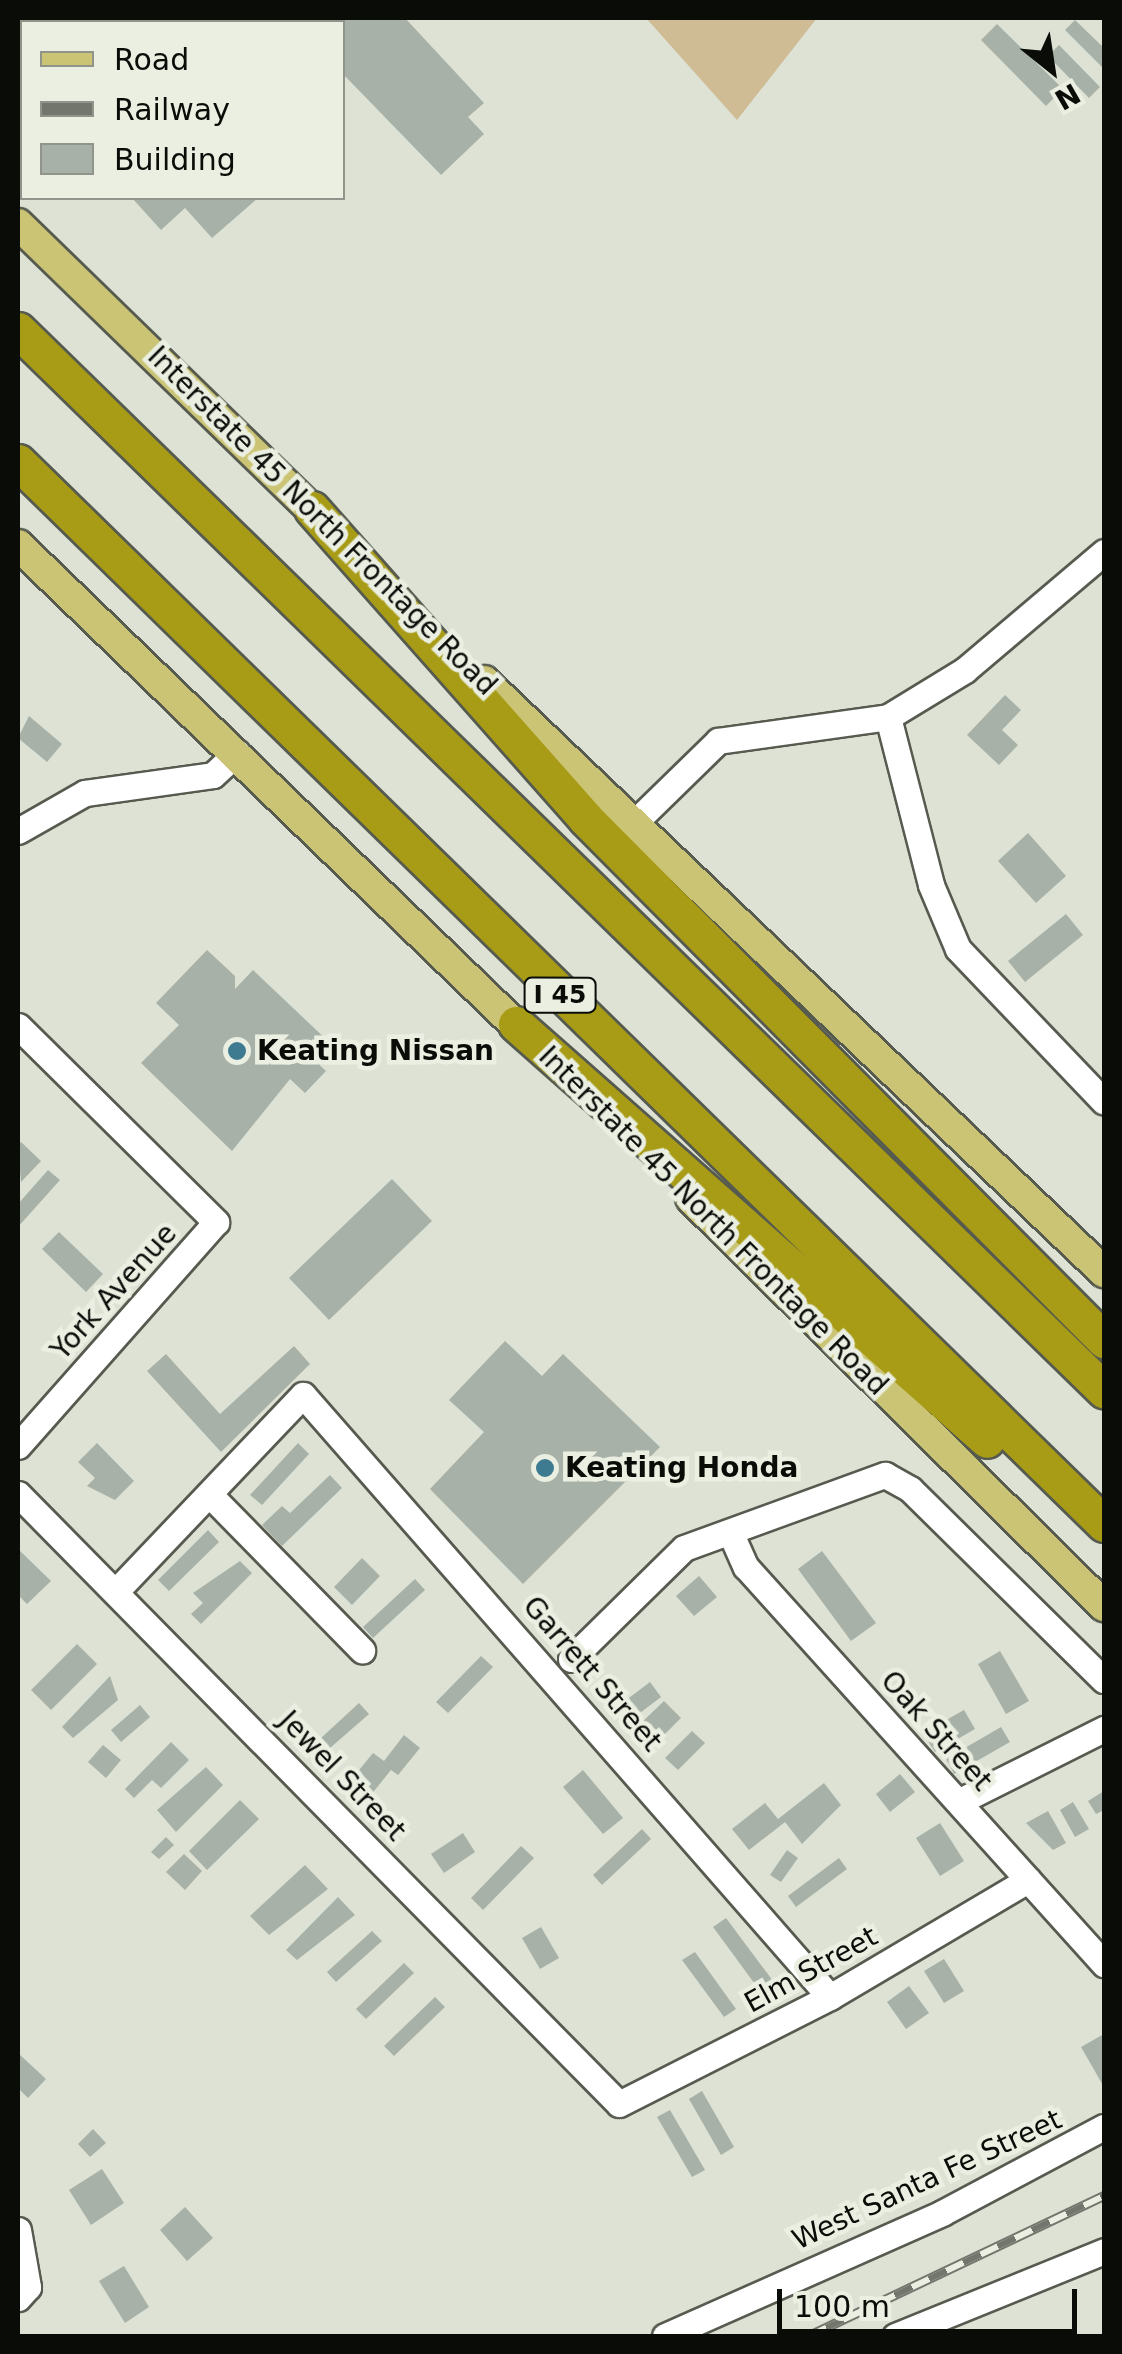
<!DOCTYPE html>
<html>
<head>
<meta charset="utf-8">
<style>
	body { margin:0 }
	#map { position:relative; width:1122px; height:2354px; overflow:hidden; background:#dde2d5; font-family:"DejaVu Sans",sans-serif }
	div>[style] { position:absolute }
	.green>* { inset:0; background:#cfbb94 }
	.building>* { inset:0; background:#a7b1a7 }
	.roads { filter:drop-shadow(2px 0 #565a4f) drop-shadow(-2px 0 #565a4f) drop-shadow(0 2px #565a4f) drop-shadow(0 -2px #565a4f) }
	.minor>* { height:25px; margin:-12.5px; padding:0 12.5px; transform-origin:12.5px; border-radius:12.5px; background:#fff }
	.major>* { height:30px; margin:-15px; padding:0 15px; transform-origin:15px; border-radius:15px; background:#cbc474 }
	.highway>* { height:35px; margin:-17.5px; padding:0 17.5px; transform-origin:17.5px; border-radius:17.5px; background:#a89c17 }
	.rail>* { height:10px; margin-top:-5px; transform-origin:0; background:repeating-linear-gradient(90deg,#eaefe2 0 19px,#72766d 0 38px); box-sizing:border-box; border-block:2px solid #72766d }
	.dots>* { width:28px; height:28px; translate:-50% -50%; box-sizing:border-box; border:5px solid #eaefe2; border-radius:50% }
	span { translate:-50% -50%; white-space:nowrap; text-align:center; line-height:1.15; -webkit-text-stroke:9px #eaefe2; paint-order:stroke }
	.shield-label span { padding:2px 8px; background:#eaefe2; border:2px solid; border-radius:8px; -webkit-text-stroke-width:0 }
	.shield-label { font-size:25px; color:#0a0c08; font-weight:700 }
	.street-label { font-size:28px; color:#0a0c08 }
	.poi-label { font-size:28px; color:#0a0c08; font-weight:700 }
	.left { translate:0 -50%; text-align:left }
	.frame { position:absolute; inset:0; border:20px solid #0a0c08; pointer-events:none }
	.legend { position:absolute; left:20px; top:20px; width:325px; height:180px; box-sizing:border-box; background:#eaefe2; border:2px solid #90948b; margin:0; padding:12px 18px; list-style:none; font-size:30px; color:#0a0c08 }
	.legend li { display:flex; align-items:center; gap:20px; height:50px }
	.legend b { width:50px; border:2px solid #90948b }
	.north { position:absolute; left:1002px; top:20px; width:100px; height:100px; -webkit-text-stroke:8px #eaefe2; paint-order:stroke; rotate:150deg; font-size:28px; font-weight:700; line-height:40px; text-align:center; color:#0a0c08 }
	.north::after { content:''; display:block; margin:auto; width:35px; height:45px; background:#0a0c08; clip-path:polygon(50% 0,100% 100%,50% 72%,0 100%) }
	.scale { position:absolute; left:777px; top:2289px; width:300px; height:45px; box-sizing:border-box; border:5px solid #0a0c08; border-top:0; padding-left:12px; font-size:30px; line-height:35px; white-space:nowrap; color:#0a0c08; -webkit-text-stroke:8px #eaefe2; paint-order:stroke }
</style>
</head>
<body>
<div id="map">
	<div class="green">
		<i style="clip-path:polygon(646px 18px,817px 18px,737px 120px)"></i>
	</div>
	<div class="building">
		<i style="clip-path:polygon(139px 18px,208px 18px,213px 22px,133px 22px)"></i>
		<i style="clip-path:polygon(289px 18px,405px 18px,484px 103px,468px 117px,484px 134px,441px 175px,342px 73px,342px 22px)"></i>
		<i style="clip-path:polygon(1075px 20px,1104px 48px,1104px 69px,1065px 30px)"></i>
		<i style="clip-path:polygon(997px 24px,1063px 89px,1046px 106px,981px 40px)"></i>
		<i style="clip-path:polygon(1059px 45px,1100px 87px,1089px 98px,1048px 56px)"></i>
		<i style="clip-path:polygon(132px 198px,258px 198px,212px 238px,185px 208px,161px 230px)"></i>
		<i style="clip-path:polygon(1005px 695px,1021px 710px,1002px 730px,1018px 745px,999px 765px,967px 735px)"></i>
		<i style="clip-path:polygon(29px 716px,62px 744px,47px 762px,18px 738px)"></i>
		<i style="clip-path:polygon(1028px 833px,1066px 876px,1036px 903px,998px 861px)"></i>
		<i style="clip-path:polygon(1066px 914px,1083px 935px,1025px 982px,1008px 961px)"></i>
		<i style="clip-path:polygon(207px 950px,235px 976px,235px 989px,253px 970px,330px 1043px,313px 1059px,326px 1071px,305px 1093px,290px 1079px,232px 1151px,141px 1063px,179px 1025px,156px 1003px)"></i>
		<i style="clip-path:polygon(21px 1142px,41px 1161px,21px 1182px,18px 1146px)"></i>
		<i style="clip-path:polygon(48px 1170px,60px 1180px,18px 1227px,18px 1204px)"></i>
		<i style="clip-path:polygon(392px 1179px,432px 1221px,329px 1320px,289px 1278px)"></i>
		<i style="clip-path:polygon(59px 1232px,103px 1274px,86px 1292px,42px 1249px)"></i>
		<i style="clip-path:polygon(505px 1341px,542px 1376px,563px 1354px,660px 1447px,523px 1584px,430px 1489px,484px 1432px,449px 1400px)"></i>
		<i style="clip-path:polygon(294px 1346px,310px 1364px,221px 1452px,147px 1371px,166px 1354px,220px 1414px)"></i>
		<i style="clip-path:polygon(97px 1443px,134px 1481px,115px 1500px,87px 1486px,95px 1478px,78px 1462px)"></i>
		<i style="clip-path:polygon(298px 1443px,309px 1454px,262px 1505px,250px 1495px)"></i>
		<i style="clip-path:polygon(330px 1475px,342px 1488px,282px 1546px,262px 1525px,282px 1506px,290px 1513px)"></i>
		<i style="clip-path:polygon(208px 1530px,219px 1542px,169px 1591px,158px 1580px)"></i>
		<i style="clip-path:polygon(18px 1549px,51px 1581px,27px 1604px,18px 1595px)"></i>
		<i style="clip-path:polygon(822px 1551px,876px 1623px,851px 1641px,798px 1569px)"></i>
		<i style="clip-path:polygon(362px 1558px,380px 1576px,352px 1605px,334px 1587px)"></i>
		<i style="clip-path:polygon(240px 1561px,252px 1573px,201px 1624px,191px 1614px,203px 1603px,193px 1593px)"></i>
		<i style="clip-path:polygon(699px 1576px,717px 1597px,694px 1616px,676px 1596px)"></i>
		<i style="clip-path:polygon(415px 1579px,425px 1590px,373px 1638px,363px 1627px)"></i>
		<i style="clip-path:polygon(77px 1644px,97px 1664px,51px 1710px,31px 1690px)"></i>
		<i style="clip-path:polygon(1000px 1651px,1029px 1701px,1006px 1714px,978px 1664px)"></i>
		<i style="clip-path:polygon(481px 1656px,493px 1667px,448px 1713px,436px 1702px)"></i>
		<i style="clip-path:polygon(110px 1676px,118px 1700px,73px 1738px,62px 1727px)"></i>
		<i style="clip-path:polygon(650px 1682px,661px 1697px,632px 1719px,621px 1704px)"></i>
		<i style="clip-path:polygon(664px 1701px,681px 1718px,655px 1744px,638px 1726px)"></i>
		<i style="clip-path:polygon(359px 1703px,369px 1714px,330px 1748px,321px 1738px)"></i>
		<i style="clip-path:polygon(140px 1705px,150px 1717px,121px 1742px,111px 1730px)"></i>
		<i style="clip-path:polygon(964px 1710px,975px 1729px,935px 1752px,923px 1733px)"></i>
		<i style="clip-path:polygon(1001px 1727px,1010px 1742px,954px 1774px,946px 1759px)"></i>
		<i style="clip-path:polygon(692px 1731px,705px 1743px,678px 1770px,665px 1758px)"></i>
		<i style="clip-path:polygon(404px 1735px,420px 1748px,398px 1775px,391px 1770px,366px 1801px,346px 1786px,373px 1753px,384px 1761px)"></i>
		<i style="clip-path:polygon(171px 1742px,189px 1760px,161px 1788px,152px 1780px,134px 1798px,125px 1789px)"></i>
		<i style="clip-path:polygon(103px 1745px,121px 1760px,106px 1778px,88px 1762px)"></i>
		<i style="clip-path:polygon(206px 1767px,223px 1785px,176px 1832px,157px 1810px)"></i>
		<i style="clip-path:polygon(583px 1770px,623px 1818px,603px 1834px,563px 1787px)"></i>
		<i style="clip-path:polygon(900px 1774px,915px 1792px,890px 1812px,876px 1794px)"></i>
		<i style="clip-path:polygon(824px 1783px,841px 1805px,802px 1844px,785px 1822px,749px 1850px,732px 1829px,765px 1803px,778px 1819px)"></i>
		<i style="clip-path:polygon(1104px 1791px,1104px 1810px,1096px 1814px,1088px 1801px)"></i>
		<i style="clip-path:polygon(240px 1800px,259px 1819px,207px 1870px,189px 1851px)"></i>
		<i style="clip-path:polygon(1073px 1802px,1089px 1829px,1075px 1837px,1060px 1810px)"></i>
		<i style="clip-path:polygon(1048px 1811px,1066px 1843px,1053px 1850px,1026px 1823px)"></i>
		<i style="clip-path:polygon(940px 1823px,964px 1861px,940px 1876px,916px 1838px)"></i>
		<i style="clip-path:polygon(642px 1829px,651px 1839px,602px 1885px,593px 1875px)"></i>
		<i style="clip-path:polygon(463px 1833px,475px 1852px,444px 1873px,431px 1854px)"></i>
		<i style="clip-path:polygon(166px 1837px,174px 1845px,159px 1859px,151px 1852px)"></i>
		<i style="clip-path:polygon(521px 1846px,534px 1858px,483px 1910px,471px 1898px)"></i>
		<i style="clip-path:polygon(787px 1850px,798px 1858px,781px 1882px,770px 1875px)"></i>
		<i style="clip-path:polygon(184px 1854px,202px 1871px,185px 1890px,166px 1872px)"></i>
		<i style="clip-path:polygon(839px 1858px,847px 1869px,796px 1907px,788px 1896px)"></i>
		<i style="clip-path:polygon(305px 1865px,328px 1889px,269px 1935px,250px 1916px)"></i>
		<i style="clip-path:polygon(338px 1897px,355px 1915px,297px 1960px,286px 1950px)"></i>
		<i style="clip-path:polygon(726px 1918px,773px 1981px,760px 1991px,713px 1927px)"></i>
		<i style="clip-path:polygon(541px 1927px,559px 1958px,540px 1969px,522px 1938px)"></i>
		<i style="clip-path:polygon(372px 1931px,382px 1941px,336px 1982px,327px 1972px)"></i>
		<i style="clip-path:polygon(695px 1952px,736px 2009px,724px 2017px,682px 1960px)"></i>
		<i style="clip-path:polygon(944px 1959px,964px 1991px,944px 2003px,924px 1971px)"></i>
		<i style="clip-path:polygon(404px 1963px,414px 1973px,366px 2019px,356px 2009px)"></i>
		<i style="clip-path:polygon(909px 1986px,929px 2013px,906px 2029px,887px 2002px)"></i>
		<i style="clip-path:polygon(435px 1997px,445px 2007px,394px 2056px,384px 2046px)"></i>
		<i style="clip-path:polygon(1104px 2034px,1104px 2087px,1081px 2047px)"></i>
		<i style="clip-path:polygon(18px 2053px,46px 2079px,28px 2098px,18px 2088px)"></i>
		<i style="clip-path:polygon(702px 2091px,734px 2147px,721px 2155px,689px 2099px)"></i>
		<i style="clip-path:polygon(670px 2110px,705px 2170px,692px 2177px,657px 2117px)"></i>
		<i style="clip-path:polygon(93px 2129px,106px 2143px,90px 2157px,78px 2144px)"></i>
		<i style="clip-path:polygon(102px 2169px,124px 2203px,91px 2225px,69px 2190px)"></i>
		<i style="clip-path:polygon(185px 2207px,213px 2238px,187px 2261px,160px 2230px)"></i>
		<i style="clip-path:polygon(124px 2266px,149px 2307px,125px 2323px,99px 2281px)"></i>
	</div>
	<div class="roads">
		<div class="minor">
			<i style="left:1104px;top:552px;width:182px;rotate:139.7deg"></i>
			<i style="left:965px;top:670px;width:90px;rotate:148.6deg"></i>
			<i style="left:888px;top:717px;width:173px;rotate:75.6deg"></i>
			<i style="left:931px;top:885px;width:69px;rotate:67.1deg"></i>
			<i style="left:958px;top:949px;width:211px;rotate:46.3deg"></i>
			<i style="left:633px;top:824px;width:119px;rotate:-44.3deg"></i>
			<i style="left:718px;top:741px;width:172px;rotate:-8deg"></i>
			<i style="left:18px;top:831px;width:77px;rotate:-29.6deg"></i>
			<i style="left:85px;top:793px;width:129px;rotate:-8deg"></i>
			<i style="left:213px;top:775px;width:33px;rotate:-43deg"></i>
			<i style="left:18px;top:1026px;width:279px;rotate:44.7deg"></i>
			<i style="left:216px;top:1222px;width:299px;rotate:131.5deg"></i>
			<i style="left:18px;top:1494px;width:856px;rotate:45.43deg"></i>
			<i style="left:619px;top:2104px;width:237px;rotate:-26.9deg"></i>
			<i style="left:830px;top:1997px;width:230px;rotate:-30.6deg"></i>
			<i style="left:209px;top:1494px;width:219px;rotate:45.6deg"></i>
			<i style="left:731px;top:1534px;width:36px;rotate:66deg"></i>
			<i style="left:746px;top:1567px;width:535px;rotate:47.96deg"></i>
			<i style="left:118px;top:1589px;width:268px;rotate:-46.4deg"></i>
			<i style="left:303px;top:1395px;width:800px;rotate:48.8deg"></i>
			<i style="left:571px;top:1659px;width:158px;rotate:-44.5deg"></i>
			<i style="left:684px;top:1548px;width:214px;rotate:-20deg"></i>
			<i style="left:885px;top:1475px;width:29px;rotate:29deg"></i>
			<i style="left:910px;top:1489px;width:272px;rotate:44.6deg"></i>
			<i style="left:960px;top:1801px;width:161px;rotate:-26.6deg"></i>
			<i style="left:18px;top:2230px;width:58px;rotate:80deg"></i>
			<i style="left:28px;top:2287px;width:15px;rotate:132deg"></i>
			<i style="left:665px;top:2336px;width:303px;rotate:-23.9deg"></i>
			<i style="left:942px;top:2213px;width:183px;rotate:-28deg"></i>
			<i style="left:895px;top:2336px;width:226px;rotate:-22.1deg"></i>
		</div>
		<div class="major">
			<i style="left:18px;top:224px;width:431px;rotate:44.2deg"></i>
			<i style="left:18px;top:545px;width:711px;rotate:43.97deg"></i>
			<i style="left:484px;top:681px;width:857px;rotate:43.63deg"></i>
			<i style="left:691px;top:1198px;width:581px;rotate:44.65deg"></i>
		</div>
		<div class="highway">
			<i style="left:18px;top:330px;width:1518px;rotate:44.31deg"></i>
			<i style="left:18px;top:462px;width:1519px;rotate:44.36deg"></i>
			<i style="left:312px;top:509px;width:414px;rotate:48.5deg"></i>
			<i style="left:586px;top:819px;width:735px;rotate:45.17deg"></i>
			<i style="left:516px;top:1024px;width:628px;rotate:41.45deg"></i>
		</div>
	</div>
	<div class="rail">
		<i style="left:809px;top:2336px;width:327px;rotate:-25.4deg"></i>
	</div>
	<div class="dots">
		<i style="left:237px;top:1051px;background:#3e7b91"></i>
		<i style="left:545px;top:1468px;background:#3e7b91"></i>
	</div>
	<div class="shield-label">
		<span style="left:560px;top:995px">I 45</span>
	</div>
	<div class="street-label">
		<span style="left:322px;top:521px;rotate:45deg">Interstate 45 North Frontage Road</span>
		<span style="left:713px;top:1221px;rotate:45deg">Interstate 45 North Frontage Road</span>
		<span style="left:114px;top:1292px;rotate:-48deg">York Avenue</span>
		<span style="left:592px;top:1674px;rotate:49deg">Garrett Street</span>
		<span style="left:936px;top:1731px;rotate:48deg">Oak Street</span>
		<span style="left:342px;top:1776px;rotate:46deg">Jewel Street</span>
		<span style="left:811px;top:1970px;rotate:-29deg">Elm Street</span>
		<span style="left:927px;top:2180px;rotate:-25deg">West Santa Fe Street</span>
	</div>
	<div class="poi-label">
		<span class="left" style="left:257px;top:1051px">Keating Nissan</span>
		<span class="left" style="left:565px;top:1468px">Keating Honda</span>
	</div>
	<div class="frame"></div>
	<ul class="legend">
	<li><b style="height:12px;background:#cbc474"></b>Road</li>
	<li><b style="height:12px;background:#72766d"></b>Railway</li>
	<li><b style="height:28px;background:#a7b1a7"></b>Building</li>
	</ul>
	<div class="north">N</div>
	<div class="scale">100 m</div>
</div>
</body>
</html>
